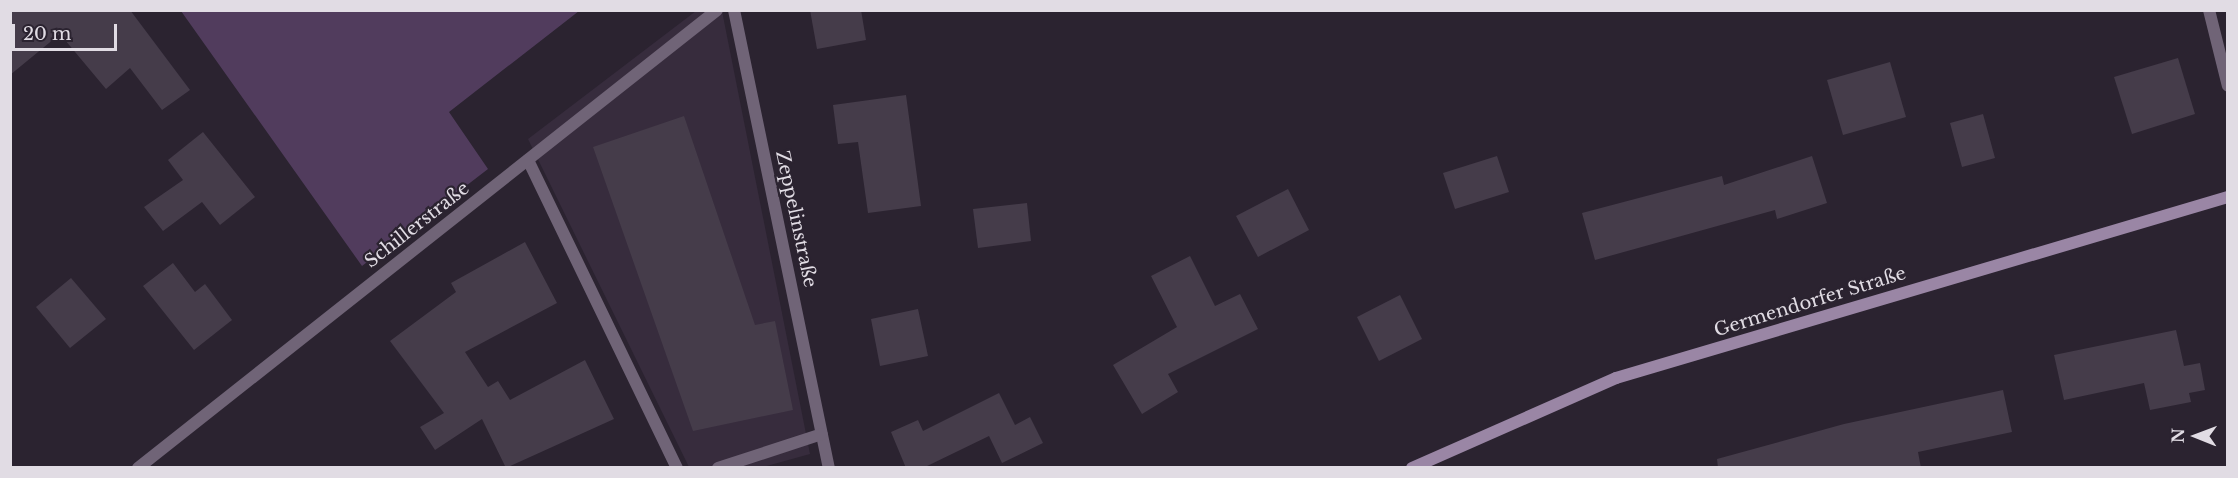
<!DOCTYPE html>
<html>
<head>
<meta charset="utf-8">
<style>
	body { margin:0 }
	#map { position:relative; width:2238px; height:478px; overflow:hidden; background:#2b2330; font-family:"Libre Baskerville",serif }
	div>[style] { position:absolute }
	.built>* { inset:0; background:#372c3d }
	.green>* { inset:0; background:#513c5d }
	.building>* { inset:0; background:#453c4a }
	.street>* { height:12px; margin:-6px; padding:0 6px; transform-origin:6px; border-radius:6px; background:#706477 }
	.secondary>* { height:12px; margin:-6px; padding:0 6px; transform-origin:6px; border-radius:6px; background:#9a86a5 }
	span { translate:-50% -50%; white-space:nowrap; text-align:center; line-height:1.15; -webkit-text-stroke:4.5px #2b2330; paint-order:stroke }
	.street-label { font-size:18px; color:#e1dce4 }
	.frame { position:absolute; inset:0; border:12px solid #e1dce4; pointer-events:none }
	.north { position:absolute; left:2166px; top:406px; width:60px; height:60px; -webkit-text-stroke:4px #2b2330; paint-order:stroke; rotate:271deg; font-size:16px; font-weight:700; line-height:24px; text-align:center; color:#e1dce4 }
	.north::after { content:''; display:block; margin:auto; width:21px; height:27px; background:#e1dce4; clip-path:polygon(50% 0,100% 100%,50% 72%,0 100%) }
	.scale { position:absolute; left:12px; top:24px; width:105px; height:27px; box-sizing:border-box; border:3px solid #e1dce4; border-top:0; padding-left:8px; font-size:18px; line-height:21px; white-space:nowrap; color:#e1dce4; -webkit-text-stroke:4px #2b2330; paint-order:stroke }
</style>
</head>
<body>
<div id="map">
	<div class="built">
		<i style="clip-path:polygon(696px 11px,722px 11px,810px 454px,763px 467px,689px 467px,528px 139px)"></i>
	</div>
	<div class="green">
		<i style="clip-path:polygon(181px 11px,579px 11px,449px 112px,488px 169px,362px 266px)"></i>
	</div>
	<div class="building">
		<i style="clip-path:polygon(10px 10px,130px 10px,190px 90px,162px 110px,130px 68px,106px 89px,60px 34px,10px 75px)"></i>
		<i style="clip-path:polygon(810px 10px,861px 10px,866px 40px,817px 49px)"></i>
		<i style="clip-path:polygon(2178px 58px,2195px 114px,2132px 134px,2114px 77px)"></i>
		<i style="clip-path:polygon(1890px 62px,1906px 117px,1843px 135px,1827px 80px)"></i>
		<i style="clip-path:polygon(906px 95px,921px 206px,868px 213px,858px 142px,838px 144px,833px 105px)"></i>
		<i style="clip-path:polygon(1983px 114px,1995px 158px,1962px 167px,1950px 123px)"></i>
		<i style="clip-path:polygon(684px 116px,755px 325px,775px 321px,793px 410px,693px 431px,593px 147px)"></i>
		<i style="clip-path:polygon(203px 132px,255px 197px,220px 225px,202px 202px,163px 231px,144px 207px,183px 180px,168px 160px)"></i>
		<i style="clip-path:polygon(1497px 156px,1509px 192px,1455px 209px,1443px 173px)"></i>
		<i style="clip-path:polygon(1812px 156px,1827px 203px,1777px 219px,1775px 210px,1595px 260px,1582px 213px,1722px 176px,1724px 185px)"></i>
		<i style="clip-path:polygon(1288px 189px,1309px 230px,1258px 257px,1236px 216px)"></i>
		<i style="clip-path:polygon(1027px 203px,1031px 241px,978px 248px,973px 209px)"></i>
		<i style="clip-path:polygon(525px 242px,557px 303px,465px 352px,488px 387px,498px 381px,510px 400px,585px 360px,614px 419px,506px 468px,482px 419px,435px 450px,420px 427px,444px 413px,390px 341px,456px 292px,451px 283px)"></i>
		<i style="clip-path:polygon(1190px 256px,1215px 306px,1240px 294px,1258px 329px,1168px 374px,1178px 392px,1142px 414px,1113px 365px,1177px 327px,1151px 276px)"></i>
		<i style="clip-path:polygon(173px 263px,195px 292px,205px 284px,232px 320px,194px 350px,143px 286px)"></i>
		<i style="clip-path:polygon(71px 278px,106px 319px,70px 348px,36px 307px)"></i>
		<i style="clip-path:polygon(1400px 295px,1422px 339px,1379px 361px,1357px 317px)"></i>
		<i style="clip-path:polygon(918px 309px,928px 356px,880px 366px,871px 319px)"></i>
		<i style="clip-path:polygon(2176px 330px,2184px 366px,2200px 363px,2205px 390px,2189px 393px,2191px 402px,2150px 410px,2144px 383px,2064px 400px,2054px 355px)"></i>
		<i style="clip-path:polygon(2003px 390px,2012px 432px,1918px 452px,1921px 468px,1718px 468px,1717px 459px,1844px 424px)"></i>
		<i style="clip-path:polygon(999px 393px,1015px 425px,1030px 417px,1043px 443px,1002px 463px,989px 436px,923px 468px,906px 468px,891px 432px,918px 420px,923px 431px)"></i>
	</div>
	<div class="street">
		<i style="left:734px;top:10px;width:468px;rotate:78.3deg"></i>
		<i style="left:2209px;top:10px;width:78px;rotate:76deg"></i>
		<i style="left:528px;top:160px;width:342px;rotate:64.2deg"></i>
		<i style="left:138px;top:468px;width:738px;rotate:-38.34deg"></i>
		<i style="left:718px;top:468px;width:109px;rotate:-18.1deg"></i>
	</div>
	<div class="secondary">
		<i style="left:1412px;top:468px;width:223px;rotate:-23.8deg"></i>
		<i style="left:1616px;top:378px;width:638px;rotate:-16.48deg"></i>
	</div>
	<div class="street-label">
		<span style="left:796px;top:219px;rotate:78deg">Zeppelinstraße</span>
		<span style="left:417px;top:225px;rotate:-38deg">Schillerstraße</span>
		<span style="left:1810px;top:302px;rotate:-17deg">Germendorfer Straße</span>
	</div>
	<div class="frame"></div>
	<div class="north">N</div>
	<div class="scale">20 m</div>
</div>
</body>
</html>
